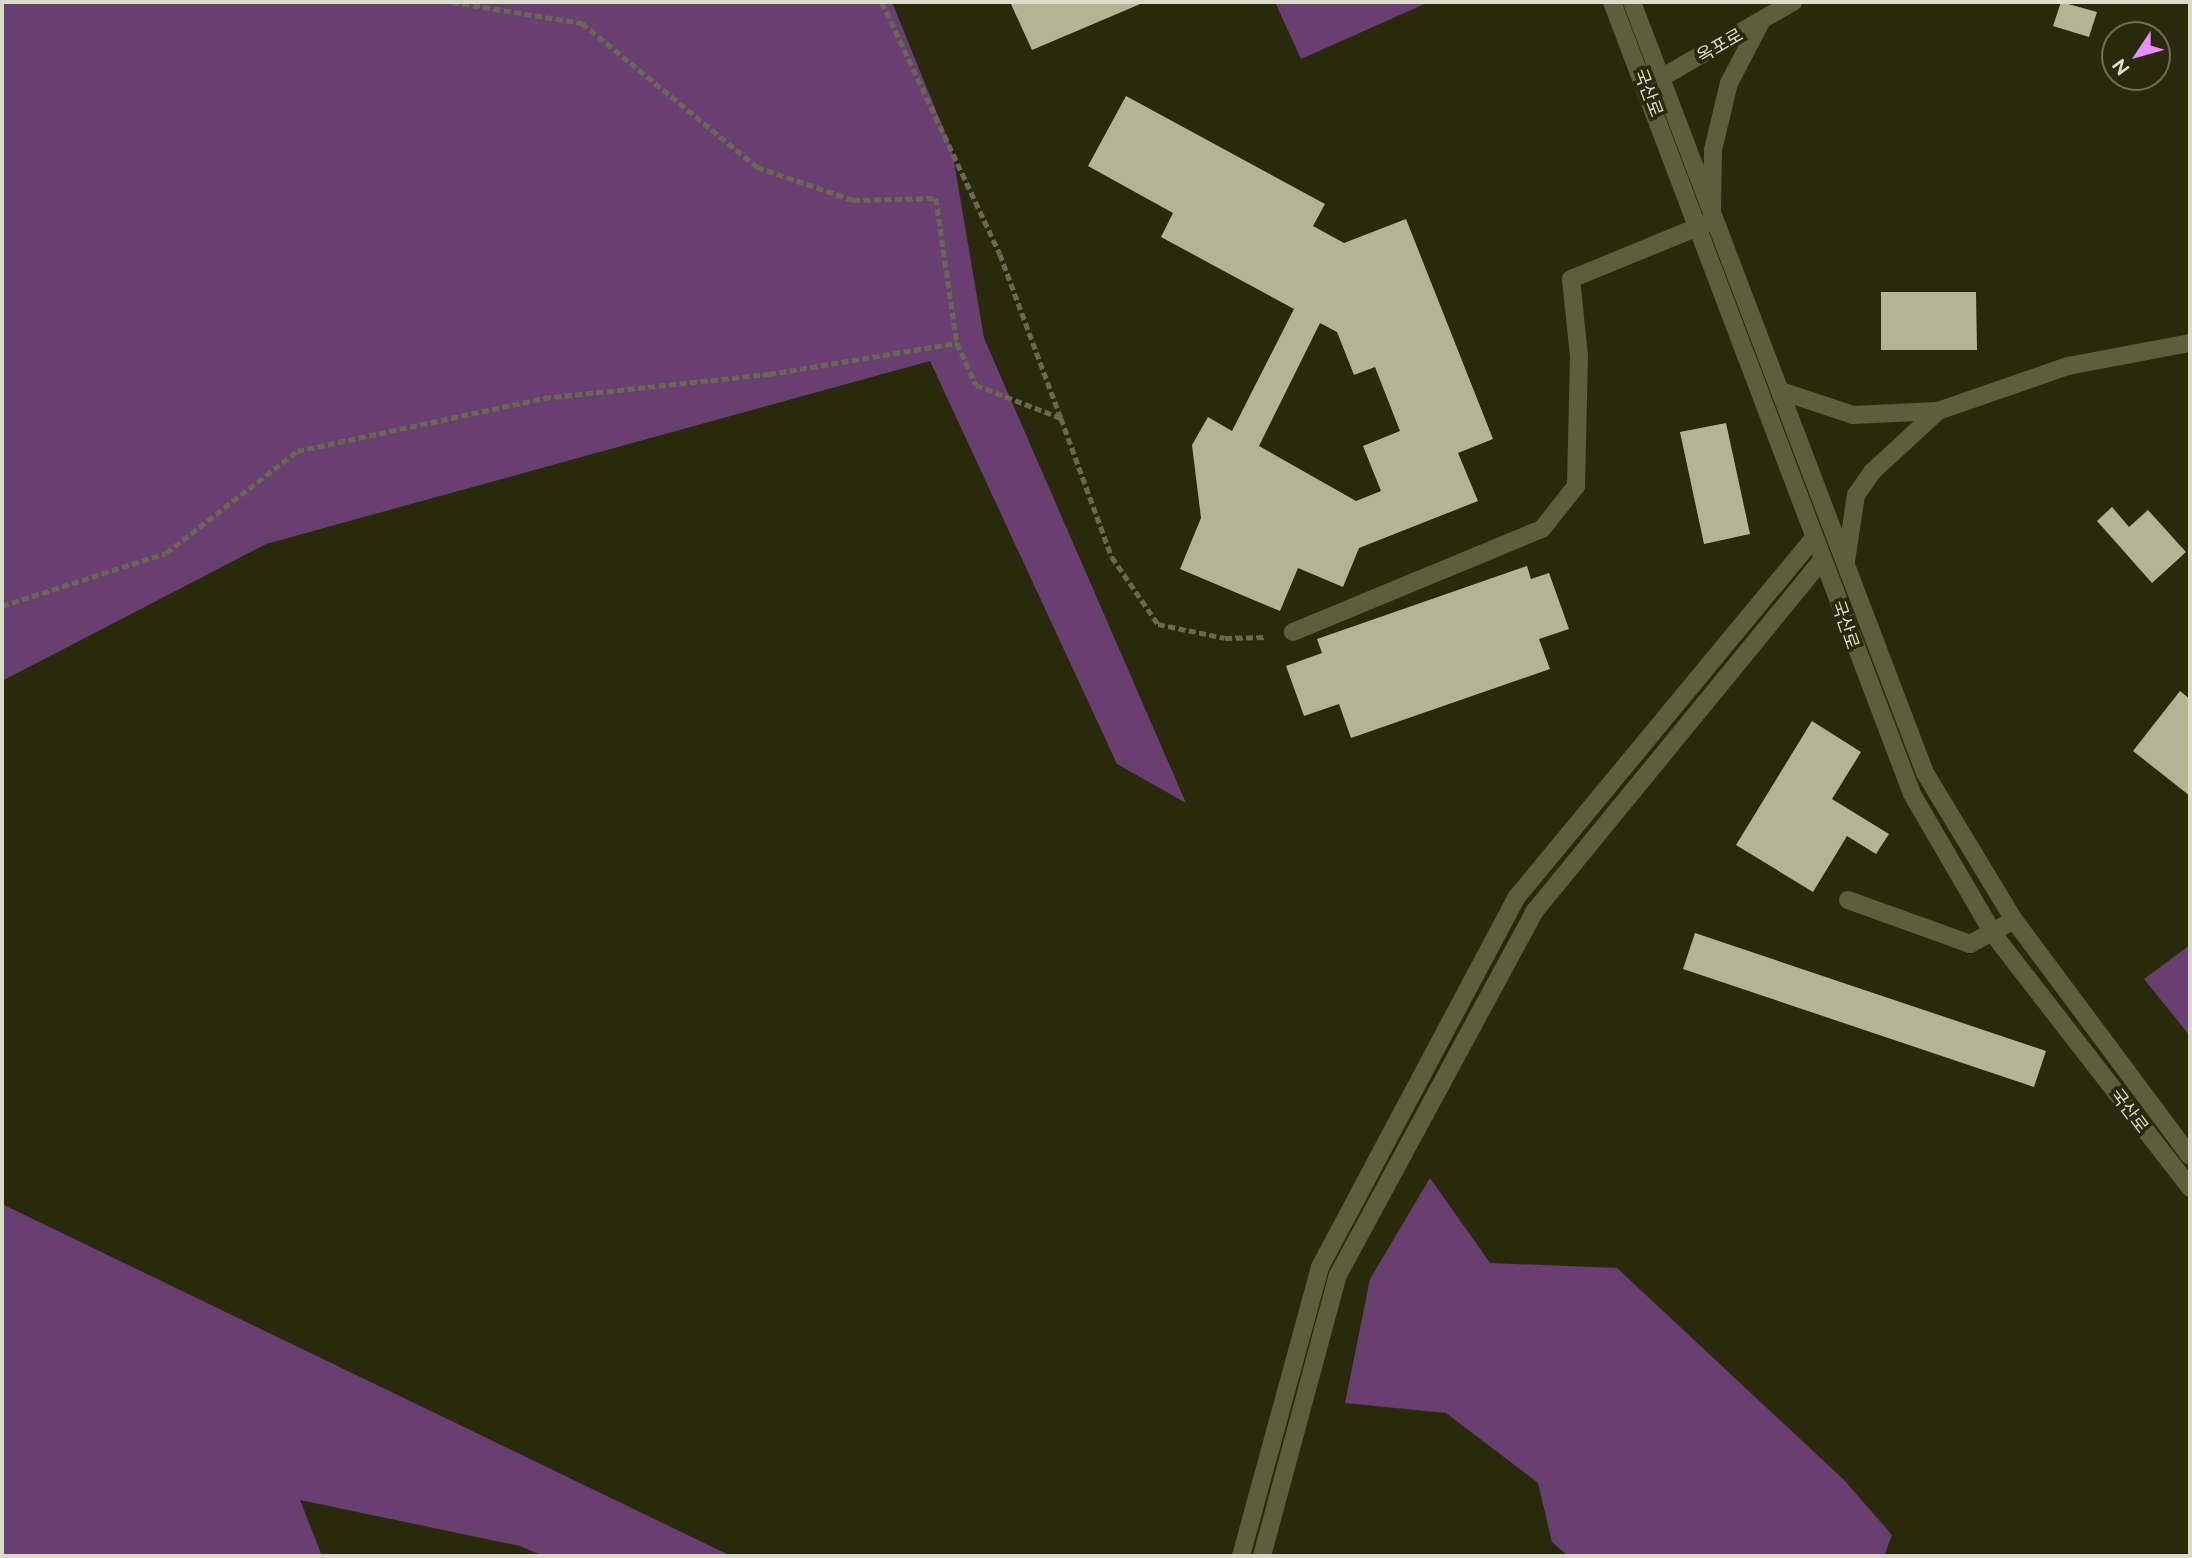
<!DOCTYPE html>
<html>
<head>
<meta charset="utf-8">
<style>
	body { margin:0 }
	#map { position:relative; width:2192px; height:1558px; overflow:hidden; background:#292a0c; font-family:Raleway,"Noto Sans KR",sans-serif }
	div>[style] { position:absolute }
	.green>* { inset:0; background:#693e70 }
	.building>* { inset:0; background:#b2b593 }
	.path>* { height:4.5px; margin-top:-2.25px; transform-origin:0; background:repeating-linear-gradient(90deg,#686950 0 7px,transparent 0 10.5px) }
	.service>* { height:18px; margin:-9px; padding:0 9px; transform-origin:9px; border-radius:9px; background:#5d5f3c }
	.minor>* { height:18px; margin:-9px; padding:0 9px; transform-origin:9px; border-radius:9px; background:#5d5f3c }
	.tertiary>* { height:18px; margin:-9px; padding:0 9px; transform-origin:9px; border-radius:9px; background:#5d5f3c }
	span { translate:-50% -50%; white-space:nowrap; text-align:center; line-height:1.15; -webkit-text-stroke:7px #292a0c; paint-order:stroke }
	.street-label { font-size:18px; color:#dadbca }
	.frame { position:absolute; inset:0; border:4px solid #dadbca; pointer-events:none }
	.north { position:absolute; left:2101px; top:21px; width:70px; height:70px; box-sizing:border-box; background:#292a0c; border:2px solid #707158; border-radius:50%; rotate:234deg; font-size:19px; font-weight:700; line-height:28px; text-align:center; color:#dadbca }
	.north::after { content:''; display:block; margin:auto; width:24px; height:32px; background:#ec8cfa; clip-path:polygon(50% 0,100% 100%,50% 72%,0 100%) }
</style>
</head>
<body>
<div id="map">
	<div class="green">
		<i style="clip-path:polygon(2px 2px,892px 2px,952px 150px,984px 338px,1186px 803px,1117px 764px,930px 361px,266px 544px,2px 681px)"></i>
		<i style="clip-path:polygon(1275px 2px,1429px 2px,1301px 59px)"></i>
		<i style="clip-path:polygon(2190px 945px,2190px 1036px,2144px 979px)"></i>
		<i style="clip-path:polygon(1430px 1178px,1490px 1263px,1617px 1268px,1844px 1480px,1892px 1535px,1884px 1556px,1568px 1556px,1552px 1542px,1538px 1483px,1446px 1413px,1345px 1403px,1370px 1279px)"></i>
		<i style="clip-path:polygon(2px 1204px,731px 1556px,543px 1556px,520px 1546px,300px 1500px,322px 1556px,2px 1556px)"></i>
	</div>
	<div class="building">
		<i style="clip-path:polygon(1010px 2px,1145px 2px,1032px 50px)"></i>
		<i style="clip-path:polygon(2061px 2px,2097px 12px,2089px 37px,2053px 26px)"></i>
		<i style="clip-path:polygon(evenodd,1126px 96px,1325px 204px,1313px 226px,1344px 243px,1406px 219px,1493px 439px,1458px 453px,1478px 501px,1359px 548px,1343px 587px,1298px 568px,1280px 611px,1180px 569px,1201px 518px,1192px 445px,1208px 417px,1232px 431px,1294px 309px,1161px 237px,1173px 213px,1088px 166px,1126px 96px,1320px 323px,1337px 332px,1354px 375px,1375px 367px,1400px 431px,1363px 446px,1381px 491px,1356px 501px,1259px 446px,1320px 323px)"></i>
		<i style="clip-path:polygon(1881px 292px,1976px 292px,1977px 350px,1881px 350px)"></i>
		<i style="clip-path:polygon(1726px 423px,1750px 534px,1704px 544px,1680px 432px)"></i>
		<i style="clip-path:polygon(2112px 507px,2129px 527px,2148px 510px,2186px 552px,2152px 583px,2097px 521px)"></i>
		<i style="clip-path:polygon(1527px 566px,1531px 579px,1549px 573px,1569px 629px,1539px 639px,1550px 669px,1351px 738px,1339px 704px,1304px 716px,1286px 666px,1322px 653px,1317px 639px)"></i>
		<i style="clip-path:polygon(2180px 691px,2190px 699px,2190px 796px,2133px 751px)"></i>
		<i style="clip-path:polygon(1812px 721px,1861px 752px,1832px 799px,1889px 834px,1876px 854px,1847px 836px,1813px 892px,1736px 845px)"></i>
		<i style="clip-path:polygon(1695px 933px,2046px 1051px,2034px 1087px,1683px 969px)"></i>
	</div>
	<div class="path">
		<i style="left:452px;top:2px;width:132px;rotate:9.2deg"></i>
		<i style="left:582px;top:23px;width:227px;rotate:39.4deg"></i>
		<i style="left:757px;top:167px;width:102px;rotate:19deg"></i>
		<i style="left:853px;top:200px;width:83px;rotate:-1.4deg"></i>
		<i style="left:936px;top:198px;width:147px;rotate:81.8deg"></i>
		<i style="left:882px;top:2px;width:278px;rotate:64.9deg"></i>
		<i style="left:1000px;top:254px;width:175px;rotate:69.6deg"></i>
		<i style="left:2px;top:606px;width:172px;rotate:-17.9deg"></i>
		<i style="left:166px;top:553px;width:166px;rotate:-37.9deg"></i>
		<i style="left:297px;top:451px;width:253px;rotate:-12.1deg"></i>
		<i style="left:544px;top:398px;width:226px;rotate:-6.1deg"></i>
		<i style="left:769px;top:374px;width:191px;rotate:-9.4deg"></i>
		<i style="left:957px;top:343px;width:46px;rotate:65.7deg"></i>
		<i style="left:976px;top:385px;width:91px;rotate:21.2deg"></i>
		<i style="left:1061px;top:418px;width:148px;rotate:69.9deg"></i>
		<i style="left:1112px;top:557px;width:81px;rotate:55.5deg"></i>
		<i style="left:1158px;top:624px;width:68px;rotate:11.8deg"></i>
		<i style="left:1225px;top:638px;width:41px;rotate:-1.4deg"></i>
	</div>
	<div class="service">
		<i style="left:1712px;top:209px;width:59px;rotate:-89deg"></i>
		<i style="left:1713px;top:150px;width:69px;rotate:-76.6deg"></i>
		<i style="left:1729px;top:83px;width:69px;rotate:-62.3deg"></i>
		<i style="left:1293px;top:632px;width:269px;rotate:-22.5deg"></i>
		<i style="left:1542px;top:529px;width:55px;rotate:-51.7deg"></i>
		<i style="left:1576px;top:486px;width:130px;rotate:-88.7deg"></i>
		<i style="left:1579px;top:356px;width:77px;rotate:-95.9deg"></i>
		<i style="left:1848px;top:900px;width:130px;rotate:19.8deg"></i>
		<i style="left:1970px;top:944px;width:50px;rotate:-28.6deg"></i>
	</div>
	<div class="minor">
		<i style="left:1571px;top:279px;width:150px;rotate:-22.3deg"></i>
		<i style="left:1781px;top:391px;width:76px;rotate:18.4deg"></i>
		<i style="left:1853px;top:415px;width:85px;rotate:-2.7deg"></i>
		<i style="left:1938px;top:411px;width:138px;rotate:-19.1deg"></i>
		<i style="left:2068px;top:366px;width:124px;rotate:-10.7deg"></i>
		<i style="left:1846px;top:561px;width:67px;rotate:-81.4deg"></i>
		<i style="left:1856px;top:495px;width:29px;rotate:-55deg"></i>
		<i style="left:1873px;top:471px;width:88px;rotate:-42.7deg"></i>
		<i style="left:1241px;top:1556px;width:300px;rotate:-74.7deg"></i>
		<i style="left:1320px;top:1267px;width:418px;rotate:-62deg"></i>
		<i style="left:1516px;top:898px;width:467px;rotate:-50.4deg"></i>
		<i style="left:1262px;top:1556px;width:291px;rotate:-74.9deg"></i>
		<i style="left:1338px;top:1275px;width:413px;rotate:-61.6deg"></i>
		<i style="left:1534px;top:912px;width:455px;rotate:-50.7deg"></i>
	</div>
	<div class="tertiary">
		<i style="left:1612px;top:2px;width:847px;rotate:69.25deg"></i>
		<i style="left:1912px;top:794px;width:163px;rotate:59.8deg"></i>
		<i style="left:1994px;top:935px;width:320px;rotate:52.2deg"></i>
		<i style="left:1632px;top:2px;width:825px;rotate:69.19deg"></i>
		<i style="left:1925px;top:773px;width:172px;rotate:58.8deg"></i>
		<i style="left:2014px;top:920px;width:294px;rotate:53.3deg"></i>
		<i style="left:1652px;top:83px;width:163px;rotate:-29.9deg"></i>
	</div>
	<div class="street-label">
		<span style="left:1720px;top:46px;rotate:-30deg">옥포로</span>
		<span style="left:1648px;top:93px;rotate:69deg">국산로</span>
		<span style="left:1845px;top:625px;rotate:71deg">국산로</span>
		<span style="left:2129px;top:1111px;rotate:53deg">국산로</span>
	</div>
	<div class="frame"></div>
	<div class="north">N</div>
</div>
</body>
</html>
